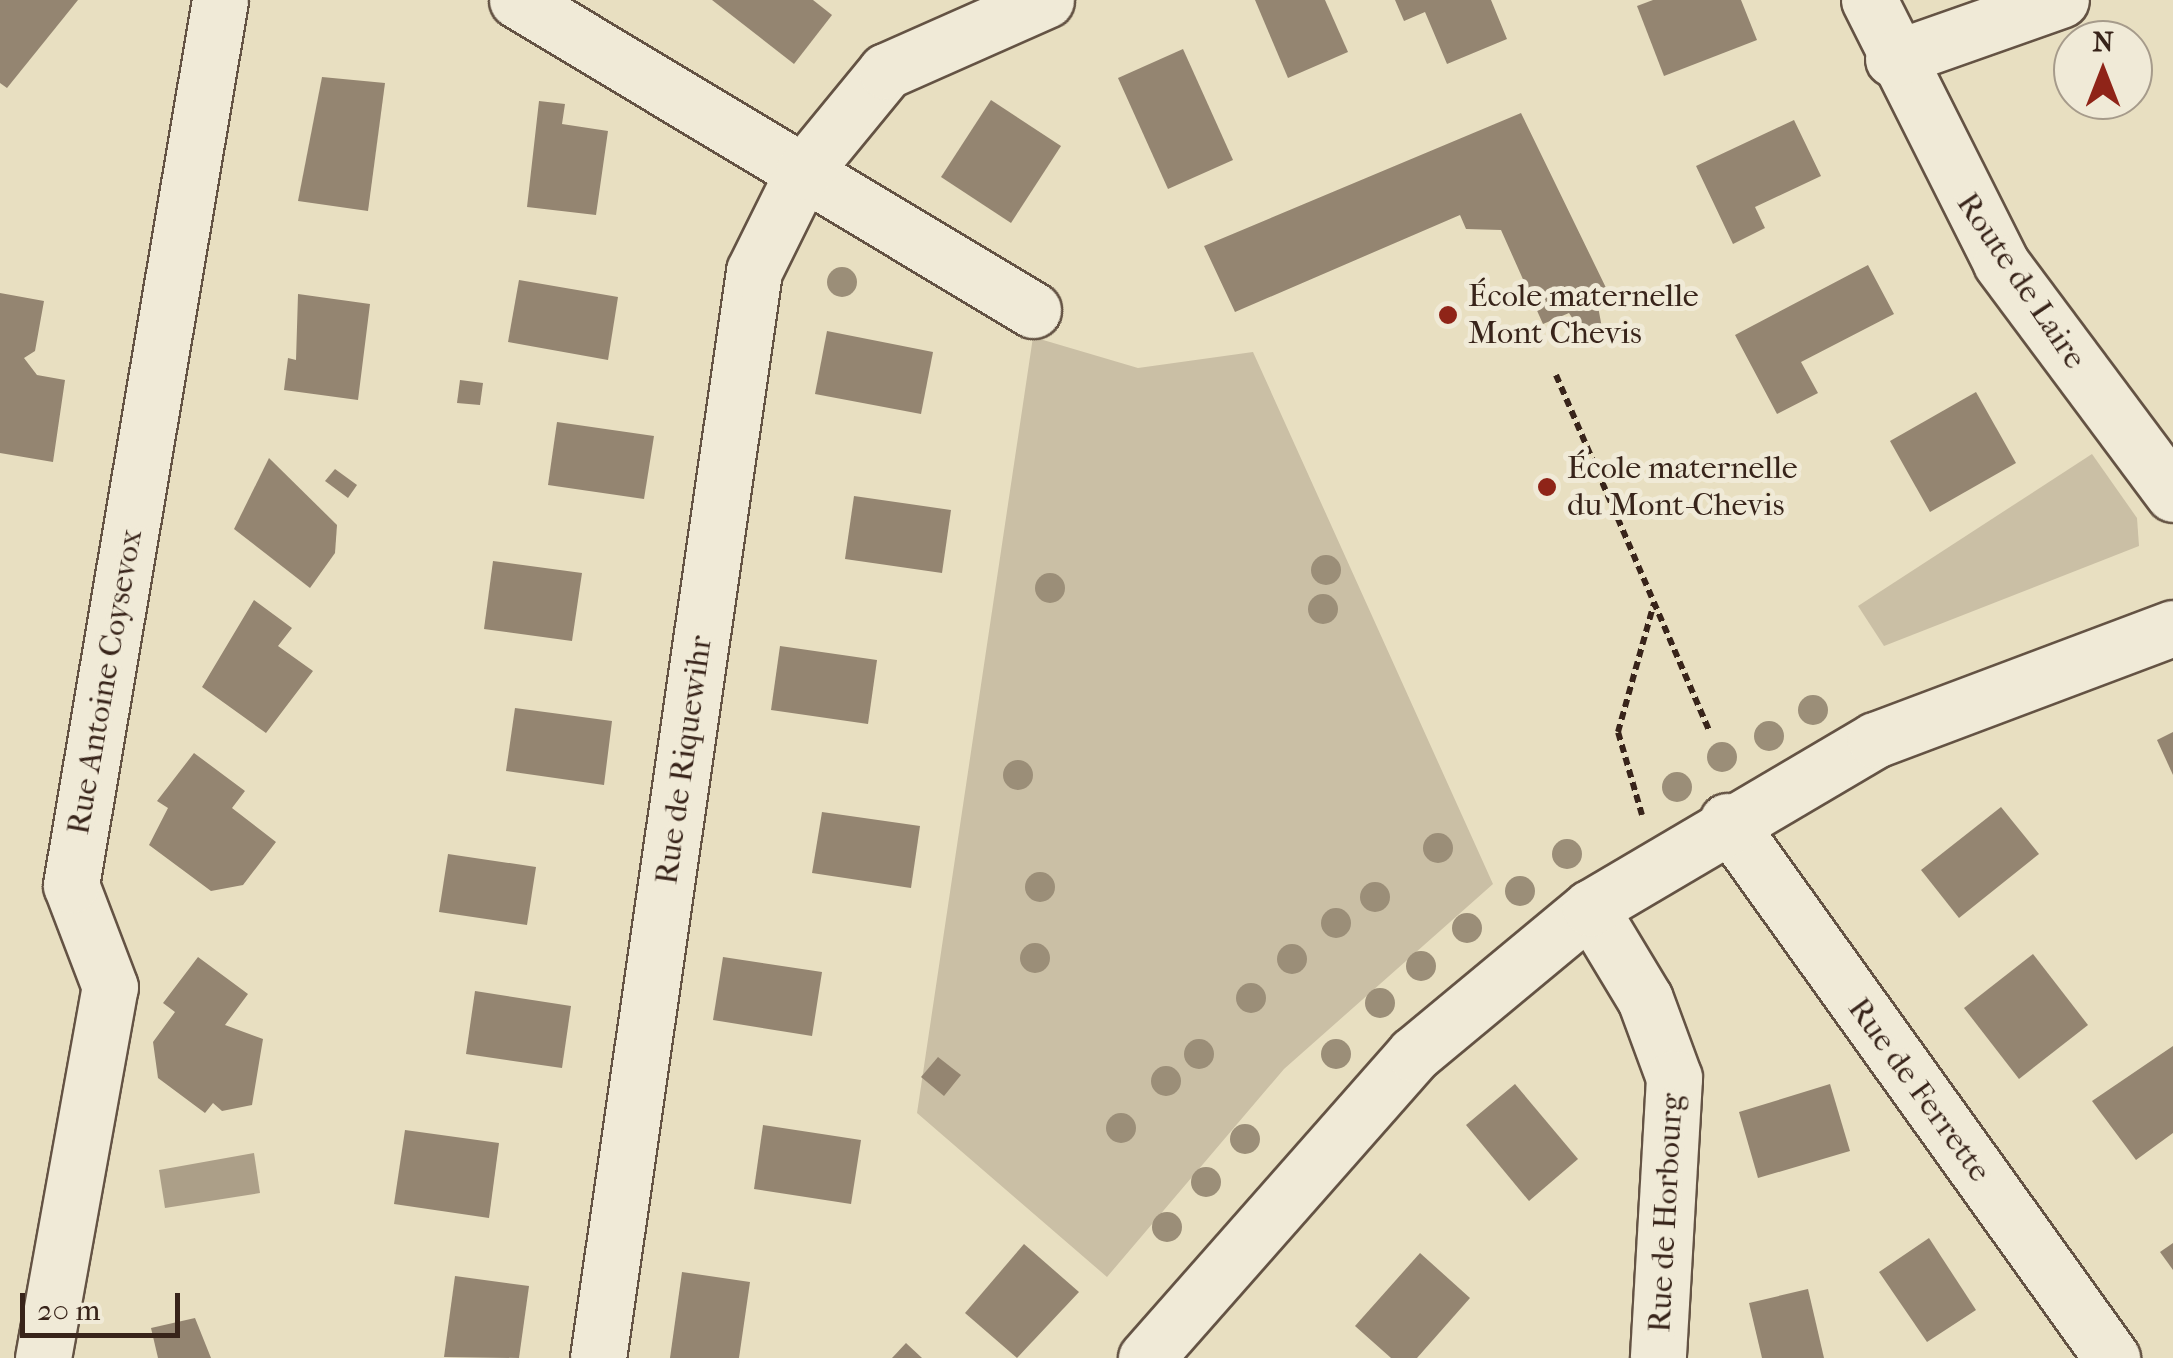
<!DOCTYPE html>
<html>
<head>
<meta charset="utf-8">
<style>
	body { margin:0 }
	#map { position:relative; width:2173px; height:1358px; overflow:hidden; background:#e8dfc1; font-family:"IM FELL French Canon",serif }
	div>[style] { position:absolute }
	.green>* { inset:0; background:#cabfa5 }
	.water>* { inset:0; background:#ac9f88 }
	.building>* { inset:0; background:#948571 }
	.path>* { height:6px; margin-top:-3px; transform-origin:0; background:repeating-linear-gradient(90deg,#38241a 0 8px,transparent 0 13px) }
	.roads { filter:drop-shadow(2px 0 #645344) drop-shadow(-2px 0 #645344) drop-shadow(0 2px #645344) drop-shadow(0 -2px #645344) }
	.minor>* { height:55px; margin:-27.5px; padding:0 27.5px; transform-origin:27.5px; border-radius:27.5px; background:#f0ead7 }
	.trees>* { width:30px; height:30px; margin:-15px; border-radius:50%; background:#9b8e78 }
	.dots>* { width:28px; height:28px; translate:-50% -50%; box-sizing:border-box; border:5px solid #f0ead7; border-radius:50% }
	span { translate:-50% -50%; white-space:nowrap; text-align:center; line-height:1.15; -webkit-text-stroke:10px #f0ead7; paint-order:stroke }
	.street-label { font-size:32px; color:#38241a }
	.poi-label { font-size:32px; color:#38241a }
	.left { translate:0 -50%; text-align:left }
	.north { position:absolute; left:2053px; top:20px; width:100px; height:100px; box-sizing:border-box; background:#f0ead7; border:2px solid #a69b8b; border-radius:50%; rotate:0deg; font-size:28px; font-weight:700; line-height:40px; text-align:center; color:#38241a }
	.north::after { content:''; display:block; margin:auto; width:35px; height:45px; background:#8f2418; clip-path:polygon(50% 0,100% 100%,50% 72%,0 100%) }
	.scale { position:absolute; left:20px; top:1293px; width:160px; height:45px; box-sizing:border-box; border:5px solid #38241a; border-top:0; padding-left:12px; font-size:30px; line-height:35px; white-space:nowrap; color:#38241a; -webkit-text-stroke:8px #f0ead7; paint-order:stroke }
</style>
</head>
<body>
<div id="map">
	<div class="green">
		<i style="clip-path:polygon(1033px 337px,1138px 368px,1253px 352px,1493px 884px,1284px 1069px,1107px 1277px,917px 1113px)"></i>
		<i style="clip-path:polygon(2092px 454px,2137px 518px,2139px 546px,1884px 646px,1858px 606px)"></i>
	</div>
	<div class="water">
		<i style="clip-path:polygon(254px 1153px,260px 1193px,165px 1208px,159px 1170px)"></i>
	</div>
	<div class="building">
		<i style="clip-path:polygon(0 0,78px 0,7px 88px,0 83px)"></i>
		<i style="clip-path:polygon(712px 0,813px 0,832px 15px,794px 64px)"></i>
		<i style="clip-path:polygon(1255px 0,1325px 0,1348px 52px,1288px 78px)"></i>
		<i style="clip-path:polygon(1395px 0,1491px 0,1507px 39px,1447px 64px,1425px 12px,1404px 21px)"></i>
		<i style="clip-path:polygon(1653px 0,1741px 0,1757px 40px,1664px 76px,1637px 6px)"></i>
		<i style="clip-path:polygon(1183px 49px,1233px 160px,1168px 189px,1118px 78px)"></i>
		<i style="clip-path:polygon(322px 77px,385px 83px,368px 211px,298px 201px)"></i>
		<i style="clip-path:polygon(991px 100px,1061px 146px,1011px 223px,941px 177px)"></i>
		<i style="clip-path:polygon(539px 101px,565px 104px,562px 124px,608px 131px,596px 215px,527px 207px)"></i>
		<i style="clip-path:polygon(1521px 113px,1610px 296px,1597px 301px,1602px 328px,1582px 333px,1569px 313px,1543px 324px,1501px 230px,1466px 229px,1460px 215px,1235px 312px,1204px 246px)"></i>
		<i style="clip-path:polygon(1794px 120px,1821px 176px,1755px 207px,1765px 228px,1733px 244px,1696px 166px)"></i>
		<i style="clip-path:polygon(1868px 265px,1894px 314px,1801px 362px,1818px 393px,1777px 414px,1735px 335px)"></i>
		<i style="clip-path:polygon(519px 280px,618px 297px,608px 360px,508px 342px)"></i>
		<i style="clip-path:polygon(0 293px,44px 301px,35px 351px,24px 358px,37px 375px,65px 380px,53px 462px,0 453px)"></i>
		<i style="clip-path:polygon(298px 294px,370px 304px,358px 400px,284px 390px,288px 358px,296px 360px)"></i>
		<i style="clip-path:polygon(827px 331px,933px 352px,921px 414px,815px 394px)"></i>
		<i style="clip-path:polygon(460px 380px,483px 383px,480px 405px,457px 403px)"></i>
		<i style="clip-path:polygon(1976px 392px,2016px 463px,1930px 512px,1890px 441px)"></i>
		<i style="clip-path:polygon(557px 422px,654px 436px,644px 499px,548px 485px)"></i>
		<i style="clip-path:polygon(269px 458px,337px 525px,335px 553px,310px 588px,234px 529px)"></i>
		<i style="clip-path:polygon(335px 469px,357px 485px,348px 498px,325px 481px)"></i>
		<i style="clip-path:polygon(854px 496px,951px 510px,942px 573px,845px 559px)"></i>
		<i style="clip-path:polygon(493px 561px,582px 573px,572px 641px,484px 629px)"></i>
		<i style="clip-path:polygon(254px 600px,292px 628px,278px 646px,313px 671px,266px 733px,202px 687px)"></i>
		<i style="clip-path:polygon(780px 646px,877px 660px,868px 724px,771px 710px)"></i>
		<i style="clip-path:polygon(515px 708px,612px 721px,604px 785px,506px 771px)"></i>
		<i style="clip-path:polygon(2173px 732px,2173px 775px,2157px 740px)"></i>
		<i style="clip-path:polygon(194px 753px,245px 791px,232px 808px,276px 842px,243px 885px,211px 891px,149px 845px,168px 808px,157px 801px)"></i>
		<i style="clip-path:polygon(2001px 807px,2039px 854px,1959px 918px,1921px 870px)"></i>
		<i style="clip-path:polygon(822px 812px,920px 826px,911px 888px,812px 873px)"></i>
		<i style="clip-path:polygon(448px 854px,536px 867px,527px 925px,439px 912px)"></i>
		<i style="clip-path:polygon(2033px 954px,2088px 1025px,2019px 1079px,1964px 1008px)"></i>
		<i style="clip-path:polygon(198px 957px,248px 994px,225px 1025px,263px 1039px,252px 1105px,222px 1111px,213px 1103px,205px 1113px,158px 1078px,153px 1042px,175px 1012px,163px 1003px)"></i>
		<i style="clip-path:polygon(723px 957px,822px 972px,812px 1036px,713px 1020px)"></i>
		<i style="clip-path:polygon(475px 991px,571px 1006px,562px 1068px,466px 1054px)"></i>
		<i style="clip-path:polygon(2173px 1046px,2173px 1133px,2136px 1160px,2092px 1101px)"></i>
		<i style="clip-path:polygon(938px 1057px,961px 1075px,944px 1096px,921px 1077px)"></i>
		<i style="clip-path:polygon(1515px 1084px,1578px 1159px,1529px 1201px,1466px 1125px)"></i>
		<i style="clip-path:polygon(1830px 1084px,1850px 1151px,1758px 1178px,1739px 1112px)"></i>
		<i style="clip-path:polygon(763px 1125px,861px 1140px,851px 1204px,754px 1189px)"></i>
		<i style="clip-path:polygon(405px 1130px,499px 1143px,489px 1218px,394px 1204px)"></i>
		<i style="clip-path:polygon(1929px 1238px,1976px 1310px,1927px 1342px,1879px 1272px)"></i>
		<i style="clip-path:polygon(2173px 1243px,2173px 1270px,2160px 1252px)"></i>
		<i style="clip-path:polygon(1024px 1244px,1079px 1292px,1017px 1358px,965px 1313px)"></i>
		<i style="clip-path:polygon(1420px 1253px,1470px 1298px,1417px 1358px,1391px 1358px,1355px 1326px)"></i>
		<i style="clip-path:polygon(682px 1272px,750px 1282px,739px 1358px,670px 1358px)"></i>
		<i style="clip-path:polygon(455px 1276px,529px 1286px,519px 1358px,444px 1357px)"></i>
		<i style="clip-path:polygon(1808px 1289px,1824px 1358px,1762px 1358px,1749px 1303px)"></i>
		<i style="clip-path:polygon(195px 1318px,211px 1358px,158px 1358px,151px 1328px)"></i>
		<i style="clip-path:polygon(906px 1343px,922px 1358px,892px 1358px)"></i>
	</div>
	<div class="path">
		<i style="left:1556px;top:375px;width:389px;rotate:66.7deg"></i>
		<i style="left:1642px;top:815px;width:86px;rotate:-106.1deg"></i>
		<i style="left:1618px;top:732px;width:134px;rotate:-74.4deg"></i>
	</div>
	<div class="roads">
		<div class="minor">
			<i style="left:517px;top:0;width:602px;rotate:31deg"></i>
			<i style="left:1869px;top:0;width:294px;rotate:63.3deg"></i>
			<i style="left:2001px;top:263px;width:288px;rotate:53.3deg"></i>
			<i style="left:1893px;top:59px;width:178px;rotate:-19.4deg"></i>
			<i style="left:1727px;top:821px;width:661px;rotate:54.36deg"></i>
			<i style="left:1590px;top:908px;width:106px;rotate:58.9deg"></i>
			<i style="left:1645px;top:999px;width:84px;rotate:69.8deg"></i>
			<i style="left:1674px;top:1078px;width:280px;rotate:93.3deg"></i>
			<i style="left:43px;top:1358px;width:377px;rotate:-79.8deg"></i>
			<i style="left:110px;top:987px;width:109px;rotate:-110.9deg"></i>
			<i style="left:71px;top:885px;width:897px;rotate:-80.44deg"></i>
			<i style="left:598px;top:1358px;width:1098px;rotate:-81.83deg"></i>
			<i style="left:754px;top:271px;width:110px;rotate:-63.7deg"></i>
			<i style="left:803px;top:172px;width:131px;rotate:-50.6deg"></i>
			<i style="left:886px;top:71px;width:175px;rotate:-23.9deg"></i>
			<i style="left:1146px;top:1358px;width:405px;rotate:-48.6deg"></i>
			<i style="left:1414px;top:1054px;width:229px;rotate:-39.7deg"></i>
			<i style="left:1590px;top:908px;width:331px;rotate:-30.5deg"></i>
			<i style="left:1875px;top:740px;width:318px;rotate:-20.6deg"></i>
		</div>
	</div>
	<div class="trees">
		<i style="left:842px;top:282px"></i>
		<i style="left:1326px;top:570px"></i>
		<i style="left:1050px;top:588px"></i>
		<i style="left:1323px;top:609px"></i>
		<i style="left:1813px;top:710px"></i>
		<i style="left:1769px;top:736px"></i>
		<i style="left:1722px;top:757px"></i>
		<i style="left:1018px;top:775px"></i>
		<i style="left:1677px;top:787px"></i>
		<i style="left:1438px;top:848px"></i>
		<i style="left:1567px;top:854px"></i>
		<i style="left:1040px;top:887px"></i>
		<i style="left:1520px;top:891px"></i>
		<i style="left:1375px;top:897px"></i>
		<i style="left:1336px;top:923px"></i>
		<i style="left:1467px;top:928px"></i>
		<i style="left:1035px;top:958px"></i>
		<i style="left:1292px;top:959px"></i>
		<i style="left:1421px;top:966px"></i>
		<i style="left:1251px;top:998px"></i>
		<i style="left:1380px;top:1003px"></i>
		<i style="left:1199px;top:1054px"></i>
		<i style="left:1336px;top:1054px"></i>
		<i style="left:1166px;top:1081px"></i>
		<i style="left:1121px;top:1128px"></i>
		<i style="left:1245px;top:1139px"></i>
		<i style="left:1206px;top:1182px"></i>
		<i style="left:1167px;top:1227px"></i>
	</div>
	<div class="dots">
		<i style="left:1448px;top:315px;background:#8f2418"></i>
		<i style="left:1547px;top:487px;background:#8f2418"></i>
	</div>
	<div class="street-label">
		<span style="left:2021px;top:281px;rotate:56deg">Route de Laire</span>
		<span style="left:105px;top:682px;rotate:-80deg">Rue Antoine Coysevox</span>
		<span style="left:684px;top:760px;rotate:-82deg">Rue de Riquewihr</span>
		<span style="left:1919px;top:1090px;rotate:54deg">Rue de Ferrette</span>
		<span style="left:1666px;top:1213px;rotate:-87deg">Rue de Horbourg</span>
	</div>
	<div class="poi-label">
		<span class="left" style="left:1468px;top:315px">École maternelle<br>Mont Chevis</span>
		<span class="left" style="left:1567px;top:487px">École maternelle<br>du Mont-Chevis</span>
	</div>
	<div class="north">N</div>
	<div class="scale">20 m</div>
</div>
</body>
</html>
